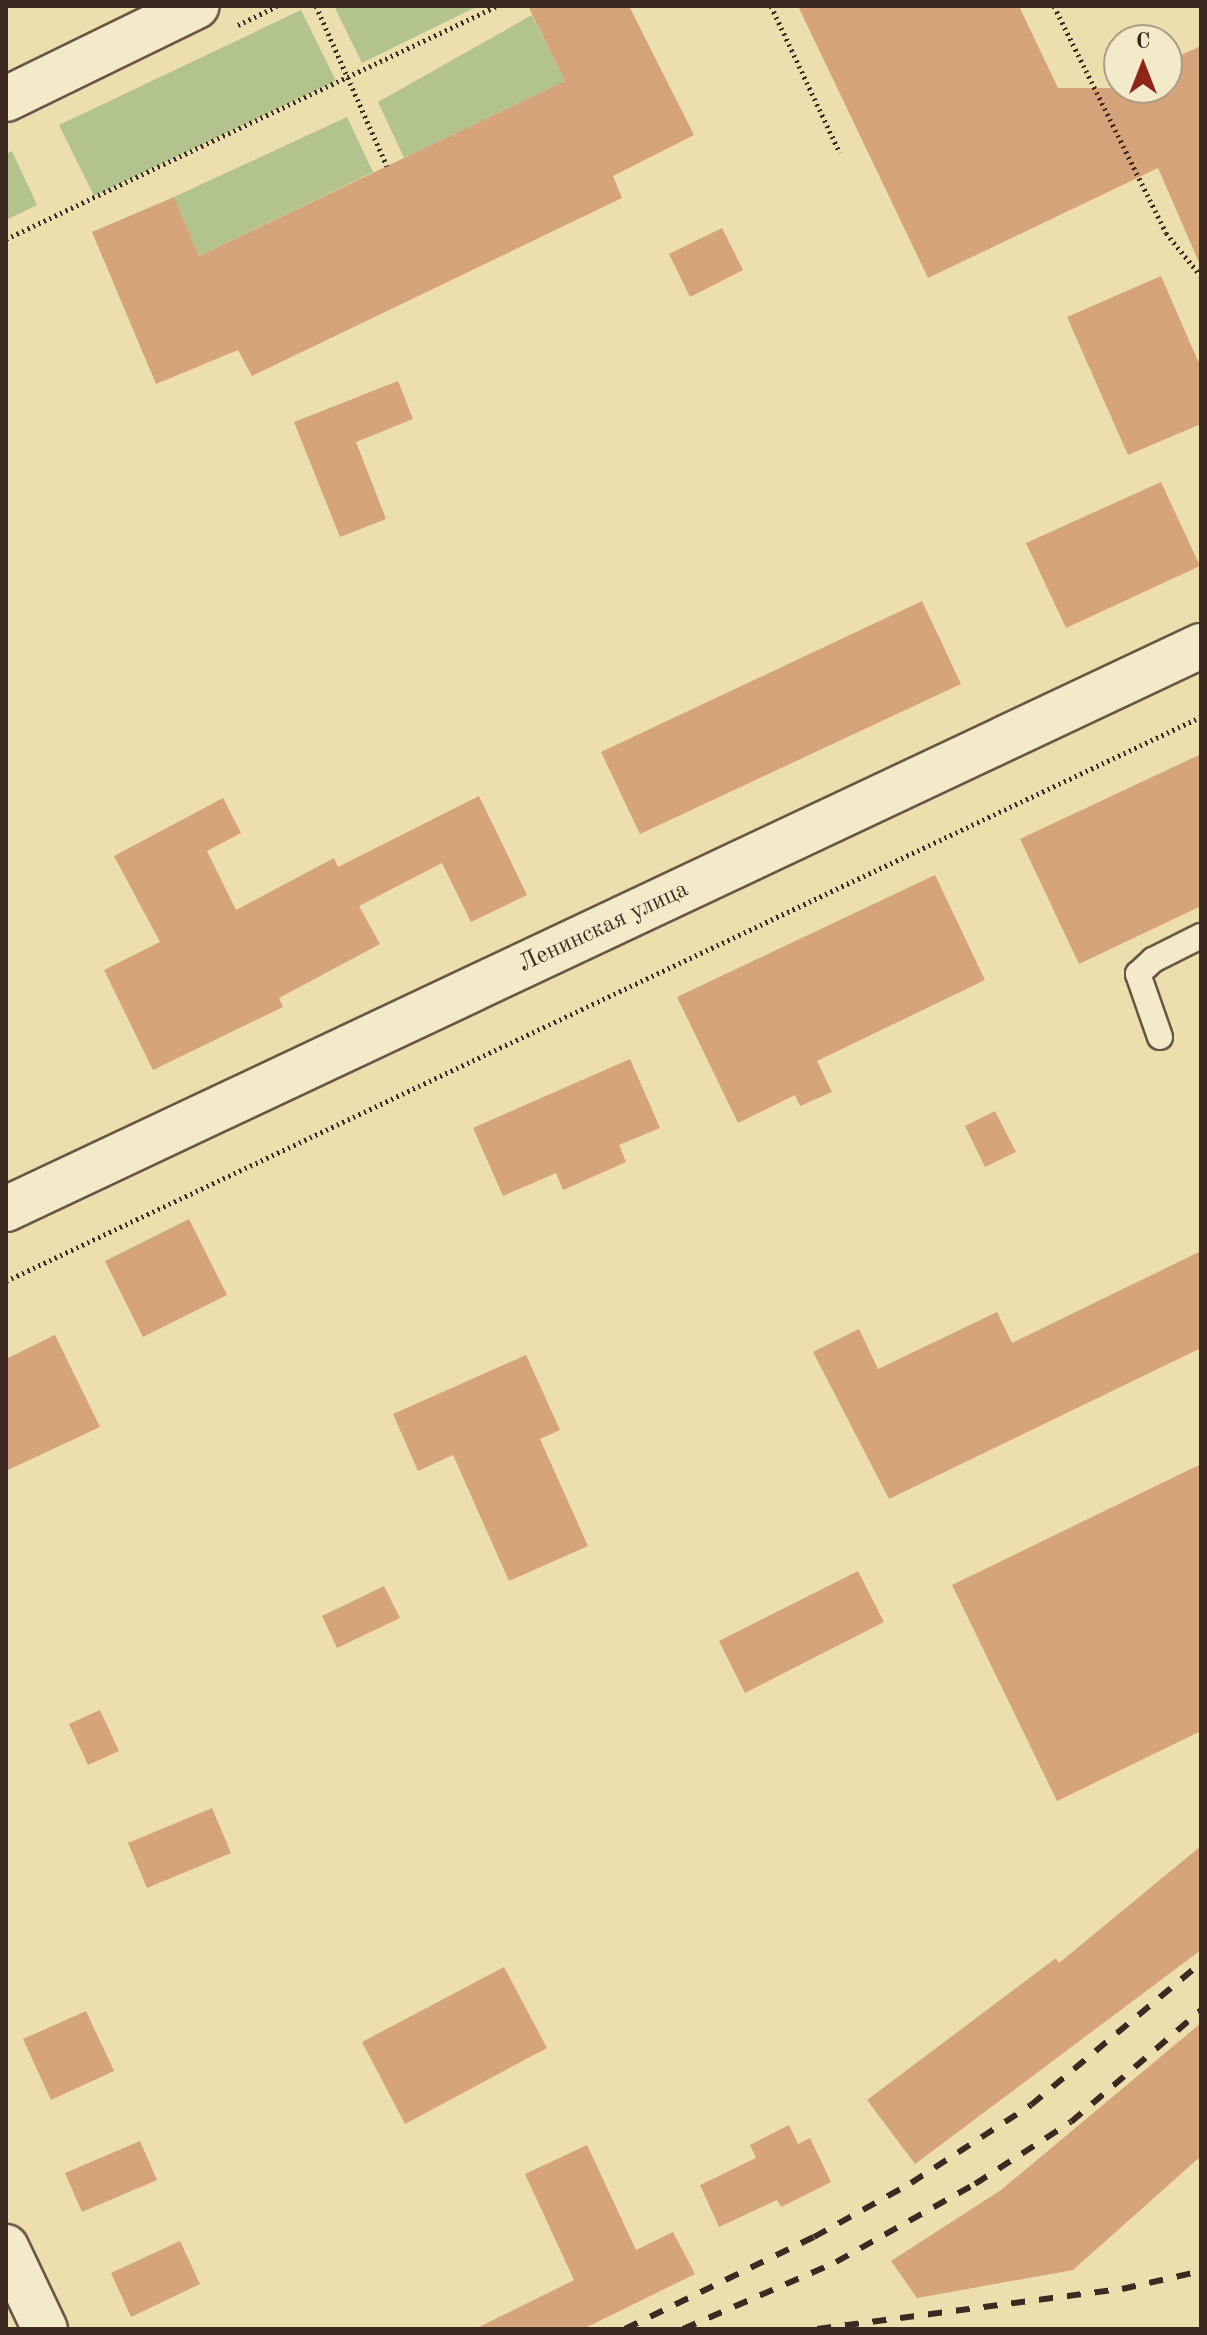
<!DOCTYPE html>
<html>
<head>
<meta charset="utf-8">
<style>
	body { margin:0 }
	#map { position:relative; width:1207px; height:2335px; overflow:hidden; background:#eddfad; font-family:"Old Standard TT",serif }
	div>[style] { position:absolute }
	.green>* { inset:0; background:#b3c38e }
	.building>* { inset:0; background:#d5a47a }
	.path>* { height:5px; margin-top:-2.5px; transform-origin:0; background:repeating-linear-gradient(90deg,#3d2922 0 2px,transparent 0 6px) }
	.roads { filter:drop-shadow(2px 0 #695645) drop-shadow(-2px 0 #695645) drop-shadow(0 2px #695645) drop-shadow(0 -2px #695645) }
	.lane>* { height:24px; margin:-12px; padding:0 12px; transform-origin:12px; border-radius:12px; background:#f3eaca }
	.street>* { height:44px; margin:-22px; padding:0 22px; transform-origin:22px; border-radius:22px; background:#f3eaca }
	.secondary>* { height:44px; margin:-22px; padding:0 22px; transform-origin:22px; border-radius:22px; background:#f3eaca }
	.rail>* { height:6px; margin-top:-3px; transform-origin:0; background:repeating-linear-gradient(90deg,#3d2922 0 14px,transparent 0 28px) }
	span { translate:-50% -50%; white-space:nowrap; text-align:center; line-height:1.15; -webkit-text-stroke:6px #f3eaca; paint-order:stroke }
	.street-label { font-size:24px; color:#3d2922 }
	.frame { position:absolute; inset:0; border:8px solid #3d2922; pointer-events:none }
	.north { position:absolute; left:1103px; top:24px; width:80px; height:80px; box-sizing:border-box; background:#f3eaca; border:2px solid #aa9d87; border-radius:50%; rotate:0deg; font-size:22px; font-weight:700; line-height:32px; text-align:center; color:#3d2922 }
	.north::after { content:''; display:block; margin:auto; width:28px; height:36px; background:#8f2418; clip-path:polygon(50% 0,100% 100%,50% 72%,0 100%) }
</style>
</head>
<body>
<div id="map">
	<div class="green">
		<i style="clip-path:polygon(334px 6px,478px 6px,362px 63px)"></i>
		<i style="clip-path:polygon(301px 10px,336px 81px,94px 196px,59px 125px)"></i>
		<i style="clip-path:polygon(532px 15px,565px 81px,404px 158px,378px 102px)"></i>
		<i style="clip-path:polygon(347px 117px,373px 172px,199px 256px,174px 197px)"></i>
		<i style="clip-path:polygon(12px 151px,37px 205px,6px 220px,6px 154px)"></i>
	</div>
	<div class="building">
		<i style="clip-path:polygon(528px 6px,629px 6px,694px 135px,613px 176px,622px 198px,252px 376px,238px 350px,156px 384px,92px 232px,174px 197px,199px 256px,565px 81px)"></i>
		<i style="clip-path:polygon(798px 6px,1019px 6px,1058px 88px,1167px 88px,1167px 61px,1201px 46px,1201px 267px,1158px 168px,928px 278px)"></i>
		<i style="clip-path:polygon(722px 228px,743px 270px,690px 297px,669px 254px)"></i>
		<i style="clip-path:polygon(1161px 276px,1201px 368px,1201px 424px,1128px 455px,1067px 317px)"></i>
		<i style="clip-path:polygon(398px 381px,413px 419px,356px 442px,386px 519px,340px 537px,294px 422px)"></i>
		<i style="clip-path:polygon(1161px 482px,1200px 566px,1066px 628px,1026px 543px)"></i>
		<i style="clip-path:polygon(922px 601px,961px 684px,640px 834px,601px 752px)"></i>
		<i style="clip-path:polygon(1201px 754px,1201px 906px,1079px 964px,1020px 839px)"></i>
		<i style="clip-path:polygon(479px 796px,527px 895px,471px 922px,442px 863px,359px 906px,380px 944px,279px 998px,283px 1007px,153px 1070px,104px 970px,160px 942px,114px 856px,223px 798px,241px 833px,207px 851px,236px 910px,334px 858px,338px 867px)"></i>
		<i style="clip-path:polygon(935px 875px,985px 980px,817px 1061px,832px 1092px,800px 1106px,795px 1095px,738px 1123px,677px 997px)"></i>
		<i style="clip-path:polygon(630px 1059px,660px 1128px,619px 1145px,626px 1162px,563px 1190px,556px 1173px,503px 1196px,473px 1128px)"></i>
		<i style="clip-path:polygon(995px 1111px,1016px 1152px,985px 1167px,965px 1126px)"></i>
		<i style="clip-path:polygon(189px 1219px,227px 1295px,143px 1337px,105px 1261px)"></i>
		<i style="clip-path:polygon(1201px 1251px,1201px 1348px,889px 1499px,813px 1352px,859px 1329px,878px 1369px,997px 1312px,1012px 1343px)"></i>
		<i style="clip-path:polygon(55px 1335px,100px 1427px,6px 1471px,6px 1359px)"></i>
		<i style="clip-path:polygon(526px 1355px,560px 1430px,540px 1439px,588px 1546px,509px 1581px,453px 1455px,418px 1471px,393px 1414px)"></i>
		<i style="clip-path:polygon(1201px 1464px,1201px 1731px,1057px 1801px,952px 1585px)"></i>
		<i style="clip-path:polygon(858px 1571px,884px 1622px,745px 1693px,719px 1641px)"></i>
		<i style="clip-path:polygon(384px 1586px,400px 1618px,337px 1648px,322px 1616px)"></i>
		<i style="clip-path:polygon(100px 1710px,119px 1751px,88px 1765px,69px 1724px)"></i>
		<i style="clip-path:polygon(212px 1808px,231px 1853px,147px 1888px,128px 1843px)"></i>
		<i style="clip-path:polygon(1201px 1846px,1201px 1950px,915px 2164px,867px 2100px,1056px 1958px,1059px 1963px)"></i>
		<i style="clip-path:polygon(504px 1967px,547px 2048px,405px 2124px,362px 2042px)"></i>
		<i style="clip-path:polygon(86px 2011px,114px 2071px,51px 2100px,23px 2039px)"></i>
		<i style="clip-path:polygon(1201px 2023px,1201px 2156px,1073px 2270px,917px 2298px,891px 2261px,1001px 2190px)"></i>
		<i style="clip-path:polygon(789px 2125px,798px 2144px,810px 2138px,831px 2182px,781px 2207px,777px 2200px,719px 2227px,700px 2185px,756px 2158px,750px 2145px)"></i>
		<i style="clip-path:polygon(140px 2141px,157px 2180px,82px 2212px,65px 2173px)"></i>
		<i style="clip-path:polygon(587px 2145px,636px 2250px,673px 2232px,695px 2274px,583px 2329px,475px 2329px,574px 2280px,525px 2174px)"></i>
		<i style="clip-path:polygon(180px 2241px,200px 2284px,131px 2317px,111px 2273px)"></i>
	</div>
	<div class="path">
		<i style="left:316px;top:6px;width:175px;rotate:66.1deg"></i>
		<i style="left:771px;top:6px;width:162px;rotate:64.9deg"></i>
		<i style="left:1054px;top:6px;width:253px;rotate:63.7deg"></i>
		<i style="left:1166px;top:233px;width:55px;rotate:50.9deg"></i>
		<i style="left:238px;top:25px;width:43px;rotate:-26deg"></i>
		<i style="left:6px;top:239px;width:543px;rotate:-25.39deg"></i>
		<i style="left:6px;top:1281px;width:1321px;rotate:-25.27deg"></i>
	</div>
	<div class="roads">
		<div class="lane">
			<i style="left:1160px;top:1037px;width:67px;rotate:-109.2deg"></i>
			<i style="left:1138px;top:974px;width:21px;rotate:-43deg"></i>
			<i style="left:1153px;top:960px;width:54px;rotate:-26.6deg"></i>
		</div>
		<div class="street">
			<i style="left:6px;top:99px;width:212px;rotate:-26deg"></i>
			<i style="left:6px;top:2247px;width:91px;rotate:64.6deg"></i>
		</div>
		<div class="secondary">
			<i style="left:6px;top:1209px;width:1321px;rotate:-25.23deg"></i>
		</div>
	</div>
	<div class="rail">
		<i style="left:625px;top:2329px;width:210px;rotate:-26deg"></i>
		<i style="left:814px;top:2237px;width:111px;rotate:-29.1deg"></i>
		<i style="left:911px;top:2183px;width:143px;rotate:-33deg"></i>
		<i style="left:1031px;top:2105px;width:222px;rotate:-39.9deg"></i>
		<i style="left:683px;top:2329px;width:167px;rotate:-23.6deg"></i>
		<i style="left:836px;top:2262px;width:159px;rotate:-29.3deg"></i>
		<i style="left:975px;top:2184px;width:114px;rotate:-32.9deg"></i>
		<i style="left:1071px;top:2122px;width:172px;rotate:-40.7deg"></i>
		<i style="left:817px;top:2329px;width:308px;rotate:-7.5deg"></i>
		<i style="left:1122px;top:2289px;width:81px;rotate:-12.8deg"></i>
	</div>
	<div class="street-label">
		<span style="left:604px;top:928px;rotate:-25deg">Ленинская улица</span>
	</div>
	<div class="frame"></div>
	<div class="north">С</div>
</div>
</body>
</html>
